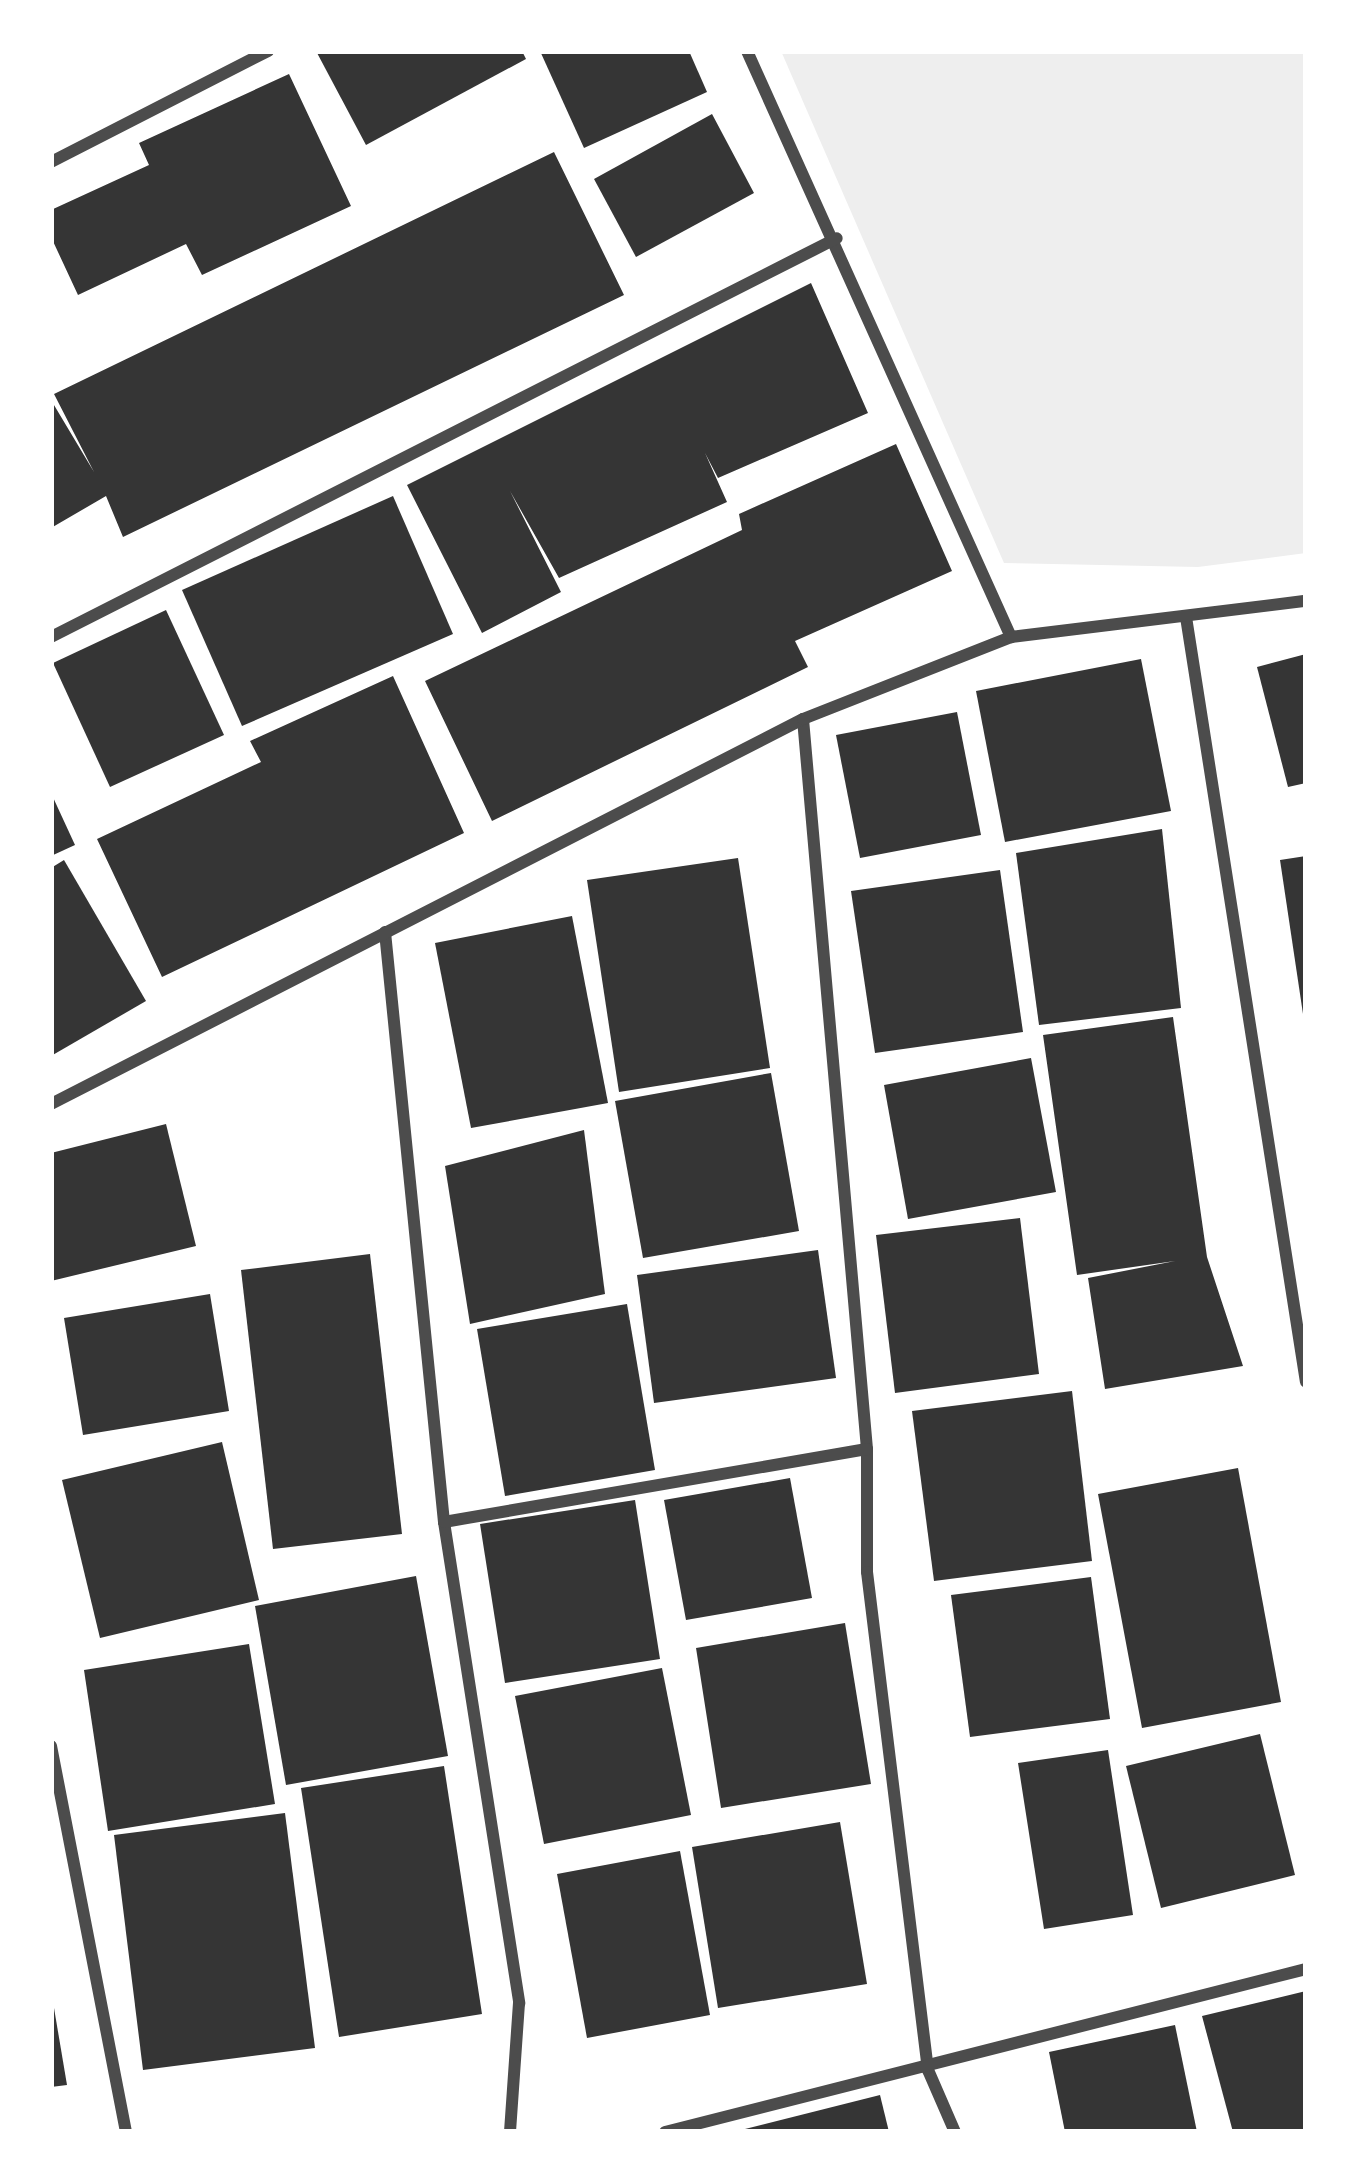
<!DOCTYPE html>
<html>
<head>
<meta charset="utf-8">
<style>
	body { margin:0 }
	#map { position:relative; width:1357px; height:2183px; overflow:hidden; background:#fff; font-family:Commissioner,sans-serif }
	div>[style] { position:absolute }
	.green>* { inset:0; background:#eee }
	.building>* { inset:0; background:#353535 }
	.minor>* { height:12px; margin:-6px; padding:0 6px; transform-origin:6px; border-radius:6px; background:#4c4c4c }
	span { translate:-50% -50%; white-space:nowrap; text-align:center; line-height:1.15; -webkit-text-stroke:9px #fff; paint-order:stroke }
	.frame { position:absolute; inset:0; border:54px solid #fff; pointer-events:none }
</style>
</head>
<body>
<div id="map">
	<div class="green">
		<i style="clip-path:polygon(781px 51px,1306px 51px,1306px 553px,1198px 567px,1004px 563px)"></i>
	</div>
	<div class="building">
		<i style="clip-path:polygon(316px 51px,522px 51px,526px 59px,366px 145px)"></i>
		<i style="clip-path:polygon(540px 51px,689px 51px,707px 92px,584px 148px)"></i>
		<i style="clip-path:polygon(289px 74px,351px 206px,202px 275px,186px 244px,78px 295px,51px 237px,51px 210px,149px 165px,139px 143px)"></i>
		<i style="clip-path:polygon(712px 114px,754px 193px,636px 257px,594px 179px)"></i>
		<i style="clip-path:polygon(554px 152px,624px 295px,123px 537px,106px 496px,51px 528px,51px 400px,94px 472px,54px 394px)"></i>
		<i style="clip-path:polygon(811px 283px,868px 413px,718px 478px,705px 453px,727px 502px,559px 578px,510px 491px,561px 592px,482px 633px,407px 485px)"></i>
		<i style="clip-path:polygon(896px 444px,952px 571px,795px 641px,808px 667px,492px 821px,425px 681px,742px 530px,739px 514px)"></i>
		<i style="clip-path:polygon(393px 496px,453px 634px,242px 726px,182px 590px)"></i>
		<i style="clip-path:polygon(166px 610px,224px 735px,110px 787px,53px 663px)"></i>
		<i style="clip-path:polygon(1306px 654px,1306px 783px,1288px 787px,1257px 667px)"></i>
		<i style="clip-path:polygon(1141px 659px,1171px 811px,1005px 842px,976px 691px)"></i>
		<i style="clip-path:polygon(393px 676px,464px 833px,162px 977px,97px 839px,261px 762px,250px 741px)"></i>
		<i style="clip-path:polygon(957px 712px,981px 835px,860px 858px,836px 735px)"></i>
		<i style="clip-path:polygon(51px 793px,75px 845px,51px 856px)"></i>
		<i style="clip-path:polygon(1162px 829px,1181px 1008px,1039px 1025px,1016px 853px)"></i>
		<i style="clip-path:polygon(1306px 856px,1306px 1014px,1303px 1014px,1280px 860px)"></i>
		<i style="clip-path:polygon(738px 858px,770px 1068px,619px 1092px,587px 880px)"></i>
		<i style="clip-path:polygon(64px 860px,146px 1001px,51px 1056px,51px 868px)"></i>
		<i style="clip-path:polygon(1000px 870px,1023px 1032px,875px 1053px,851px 891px)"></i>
		<i style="clip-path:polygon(572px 916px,608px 1103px,471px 1128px,435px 943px)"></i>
		<i style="clip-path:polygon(1173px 1017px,1207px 1257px,1243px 1366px,1105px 1389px,1088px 1278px,1175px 1261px,1077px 1275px,1043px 1035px)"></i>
		<i style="clip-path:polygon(1031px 1058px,1056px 1192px,908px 1219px,884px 1085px)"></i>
		<i style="clip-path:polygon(771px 1073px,799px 1231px,643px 1258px,615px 1101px)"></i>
		<i style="clip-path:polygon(166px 1124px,196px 1246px,51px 1281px,51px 1153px)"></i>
		<i style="clip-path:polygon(584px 1130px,605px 1294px,470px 1324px,445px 1166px)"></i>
		<i style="clip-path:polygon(1020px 1218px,1039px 1374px,895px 1393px,876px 1235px)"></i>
		<i style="clip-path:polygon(818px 1250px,836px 1378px,654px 1403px,637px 1275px)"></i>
		<i style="clip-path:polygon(370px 1254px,402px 1534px,273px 1549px,241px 1270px)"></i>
		<i style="clip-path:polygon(210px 1294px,229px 1411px,83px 1435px,64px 1318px)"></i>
		<i style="clip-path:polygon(627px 1304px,655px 1470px,505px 1496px,477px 1329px)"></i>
		<i style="clip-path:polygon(1072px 1391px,1092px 1561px,934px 1581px,912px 1411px)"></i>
		<i style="clip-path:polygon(222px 1442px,259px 1600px,100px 1638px,62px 1480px)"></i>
		<i style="clip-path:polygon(1238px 1468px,1281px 1702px,1142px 1728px,1098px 1494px)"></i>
		<i style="clip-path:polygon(790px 1478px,812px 1598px,686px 1620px,664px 1500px)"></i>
		<i style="clip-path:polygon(635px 1500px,660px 1659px,505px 1683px,480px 1524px)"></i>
		<i style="clip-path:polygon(416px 1576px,448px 1756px,286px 1785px,255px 1606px)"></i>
		<i style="clip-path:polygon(1091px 1577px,1110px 1719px,970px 1737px,951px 1595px)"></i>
		<i style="clip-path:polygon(845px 1623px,871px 1784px,721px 1808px,696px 1648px)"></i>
		<i style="clip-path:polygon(249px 1644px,275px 1804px,108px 1831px,84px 1670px)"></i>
		<i style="clip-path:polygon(662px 1668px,691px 1815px,544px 1844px,515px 1696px)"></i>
		<i style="clip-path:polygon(1260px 1734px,1295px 1875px,1161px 1908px,1126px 1766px)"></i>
		<i style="clip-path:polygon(1108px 1750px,1133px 1915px,1044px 1929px,1018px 1763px)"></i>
		<i style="clip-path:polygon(444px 1766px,482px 2014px,339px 2037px,301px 1788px)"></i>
		<i style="clip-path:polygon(285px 1813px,315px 2048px,143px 2070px,114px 1835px)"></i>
		<i style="clip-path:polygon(840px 1822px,867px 1984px,718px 2008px,692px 1847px)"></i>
		<i style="clip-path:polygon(680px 1851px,710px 2015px,587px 2038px,557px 1874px)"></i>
		<i style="clip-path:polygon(1306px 1991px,1306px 2132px,1233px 2132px,1202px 2016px)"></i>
		<i style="clip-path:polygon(53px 2002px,67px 2085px,51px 2087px,51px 2003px)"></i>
		<i style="clip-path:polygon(1175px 2025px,1197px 2132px,1065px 2132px,1049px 2052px)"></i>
		<i style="clip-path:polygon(880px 2095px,889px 2132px,741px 2132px,741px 2130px)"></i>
	</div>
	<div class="minor">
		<i style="left:747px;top:51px;width:643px;rotate:65.75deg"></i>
		<i style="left:51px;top:162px;width:244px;rotate:-27.1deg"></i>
		<i style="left:1186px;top:617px;width:774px;rotate:81.09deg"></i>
		<i style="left:51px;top:637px;width:881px;rotate:-26.91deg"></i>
		<i style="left:803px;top:719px;width:733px;rotate:84.99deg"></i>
		<i style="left:867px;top:1449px;width:123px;rotate:90deg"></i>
		<i style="left:867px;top:1572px;width:502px;rotate:83.02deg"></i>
		<i style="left:928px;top:2070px;width:68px;rotate:66.5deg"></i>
		<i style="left:385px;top:932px;width:593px;rotate:84.29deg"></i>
		<i style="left:444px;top:1522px;width:487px;rotate:81.1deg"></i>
		<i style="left:519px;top:2003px;width:129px;rotate:94deg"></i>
		<i style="left:51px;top:1104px;width:845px;rotate:-27.11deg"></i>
		<i style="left:803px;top:719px;width:224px;rotate:-21.5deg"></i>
		<i style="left:1011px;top:637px;width:297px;rotate:-7deg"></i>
		<i style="left:444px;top:1522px;width:429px;rotate:-9.8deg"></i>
		<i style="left:51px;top:1746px;width:393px;rotate:79deg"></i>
		<i style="left:665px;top:2132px;width:661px;rotate:-14.27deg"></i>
	</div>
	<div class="frame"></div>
</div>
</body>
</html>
